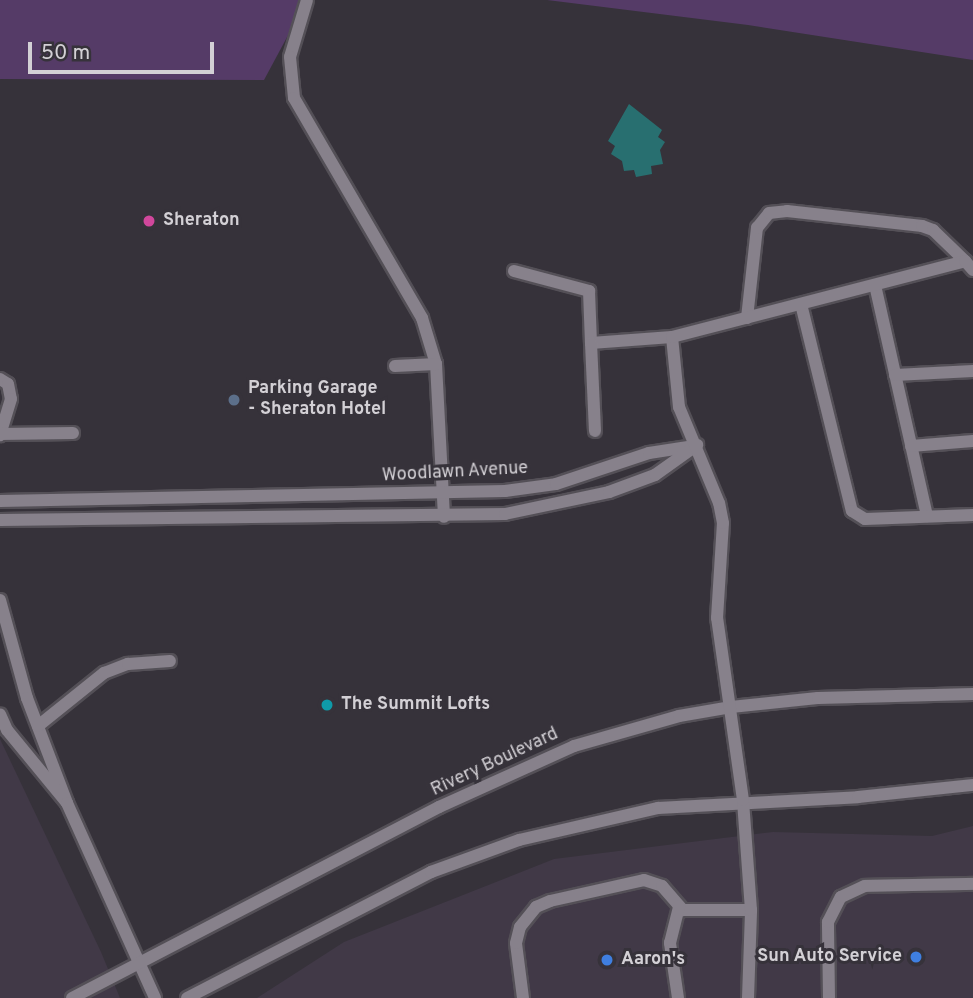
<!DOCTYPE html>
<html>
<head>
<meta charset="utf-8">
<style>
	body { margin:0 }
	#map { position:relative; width:973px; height:998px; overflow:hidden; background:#36323a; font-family:Overpass,sans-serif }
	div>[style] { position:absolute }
	.built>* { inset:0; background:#413947 }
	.green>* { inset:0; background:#553b67 }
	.water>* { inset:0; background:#286f70 }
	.roads { filter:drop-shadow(2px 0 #545057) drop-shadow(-2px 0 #545057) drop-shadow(0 2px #545057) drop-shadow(0 -2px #545057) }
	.minor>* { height:12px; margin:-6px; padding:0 6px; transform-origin:6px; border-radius:6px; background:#87818b }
	.dots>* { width:19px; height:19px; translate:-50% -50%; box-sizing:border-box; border:4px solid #36323a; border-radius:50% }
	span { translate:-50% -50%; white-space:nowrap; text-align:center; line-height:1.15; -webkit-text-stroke:6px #36323a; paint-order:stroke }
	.poi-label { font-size:18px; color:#d3d0d5; font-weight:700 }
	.left { translate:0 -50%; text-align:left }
	.right { translate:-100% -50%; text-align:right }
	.street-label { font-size:18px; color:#d3d0d5 }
	.scale { position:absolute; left:28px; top:42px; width:186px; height:32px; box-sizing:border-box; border:4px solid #d3d0d5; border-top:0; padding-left:9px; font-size:21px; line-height:24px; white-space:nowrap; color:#d3d0d5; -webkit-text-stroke:5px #36323a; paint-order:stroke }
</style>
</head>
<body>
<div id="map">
	<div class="built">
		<i style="clip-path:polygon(0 739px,101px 952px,120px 998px,0 998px)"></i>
		<i style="clip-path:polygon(973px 826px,973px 998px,257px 998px,344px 942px,554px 859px,773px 832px,932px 836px)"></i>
	</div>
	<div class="green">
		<i style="clip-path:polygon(0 0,307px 0,264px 80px,0 79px)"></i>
		<i style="clip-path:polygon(547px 0,973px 0,973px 60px,748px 25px)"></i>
	</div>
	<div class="water">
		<i style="clip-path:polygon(629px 104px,662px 130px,658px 137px,665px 142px,660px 150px,663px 164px,651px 166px,652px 174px,636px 177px,634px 170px,624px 171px,622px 161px,611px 154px,615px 146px,608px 141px)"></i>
	</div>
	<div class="roads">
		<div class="minor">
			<i style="left:307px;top:0;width:59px;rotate:106.6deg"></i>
			<i style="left:290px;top:57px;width:41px;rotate:84.4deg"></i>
			<i style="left:294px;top:98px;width:255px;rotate:59.8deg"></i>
			<i style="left:422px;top:318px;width:48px;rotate:73.1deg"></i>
			<i style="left:436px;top:364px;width:153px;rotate:87deg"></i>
			<i style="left:514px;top:271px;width:78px;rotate:14.9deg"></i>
			<i style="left:589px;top:291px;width:52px;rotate:87.8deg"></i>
			<i style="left:591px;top:343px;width:81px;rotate:-4.2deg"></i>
			<i style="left:875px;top:285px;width:237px;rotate:77.3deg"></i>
			<i style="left:801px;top:304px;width:213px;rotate:76.2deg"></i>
			<i style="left:852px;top:511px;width:15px;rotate:32deg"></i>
			<i style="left:865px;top:519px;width:108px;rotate:-2.1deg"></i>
			<i style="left:747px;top:318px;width:91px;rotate:-83.7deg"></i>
			<i style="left:757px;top:228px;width:19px;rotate:-51deg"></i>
			<i style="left:769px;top:213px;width:18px;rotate:-6deg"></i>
			<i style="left:787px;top:211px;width:136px;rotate:6.3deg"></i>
			<i style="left:922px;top:226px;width:12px;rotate:20deg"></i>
			<i style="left:933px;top:230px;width:45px;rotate:44.1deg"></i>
			<i style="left:591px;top:343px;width:88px;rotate:87.4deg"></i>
			<i style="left:395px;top:366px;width:41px;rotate:-2.8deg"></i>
			<i style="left:895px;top:375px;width:78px;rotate:-2.9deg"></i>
			<i style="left:0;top:379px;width:9px;rotate:32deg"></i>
			<i style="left:8px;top:384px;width:15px;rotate:79deg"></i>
			<i style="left:11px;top:399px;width:38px;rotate:107deg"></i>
			<i style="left:0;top:434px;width:73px;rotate:-0.8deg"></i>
			<i style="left:911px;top:446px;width:62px;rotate:-4.6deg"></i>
			<i style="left:0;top:501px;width:505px;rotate:-1.13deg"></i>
			<i style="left:505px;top:491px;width:51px;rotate:-7.8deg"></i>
			<i style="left:556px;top:484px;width:98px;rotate:-18.4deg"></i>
			<i style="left:649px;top:453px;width:46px;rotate:-8.8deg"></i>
			<i style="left:0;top:520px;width:505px;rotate:-0.68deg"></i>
			<i style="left:505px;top:514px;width:106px;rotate:-11.9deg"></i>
			<i style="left:609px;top:492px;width:49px;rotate:-20.3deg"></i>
			<i style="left:655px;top:475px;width:52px;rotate:-35.5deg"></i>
			<i style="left:0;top:600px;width:102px;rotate:74.6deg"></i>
			<i style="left:27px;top:698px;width:112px;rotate:69.1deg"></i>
			<i style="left:67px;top:803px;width:94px;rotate:-129.4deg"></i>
			<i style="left:7px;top:730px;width:17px;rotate:-114deg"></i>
			<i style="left:38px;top:726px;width:85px;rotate:-38.8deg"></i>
			<i style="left:104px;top:673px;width:26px;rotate:-21deg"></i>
			<i style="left:128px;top:664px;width:42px;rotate:-4.1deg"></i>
			<i style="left:67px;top:803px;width:214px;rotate:65.7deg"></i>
			<i style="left:72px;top:998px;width:414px;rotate:-27.5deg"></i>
			<i style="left:439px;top:807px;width:148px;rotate:-24.3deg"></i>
			<i style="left:574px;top:746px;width:109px;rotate:-15.9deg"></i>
			<i style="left:679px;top:716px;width:53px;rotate:-9.8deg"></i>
			<i style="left:731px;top:707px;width:87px;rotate:-5.9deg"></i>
			<i style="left:818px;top:698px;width:155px;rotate:-1.5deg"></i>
			<i style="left:187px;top:998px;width:275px;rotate:-27.3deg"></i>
			<i style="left:431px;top:872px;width:94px;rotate:-20deg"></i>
			<i style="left:519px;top:840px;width:143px;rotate:-13deg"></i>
			<i style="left:658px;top:808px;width:200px;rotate:-3.1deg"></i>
			<i style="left:858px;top:797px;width:116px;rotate:-6deg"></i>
			<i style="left:523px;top:998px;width:55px;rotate:-97.3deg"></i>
			<i style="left:516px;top:943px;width:16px;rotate:-76deg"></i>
			<i style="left:520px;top:927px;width:26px;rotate:-51deg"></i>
			<i style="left:536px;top:907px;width:15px;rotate:-23deg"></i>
			<i style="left:550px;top:901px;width:96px;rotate:-12.6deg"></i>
			<i style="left:644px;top:880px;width:19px;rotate:18deg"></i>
			<i style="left:662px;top:886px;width:32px;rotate:49deg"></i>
			<i style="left:683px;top:910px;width:68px"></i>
			<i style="left:678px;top:998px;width:56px;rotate:-98.3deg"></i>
			<i style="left:670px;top:943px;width:38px;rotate:-76deg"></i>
			<i style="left:748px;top:998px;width:88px;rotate:-88deg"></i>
			<i style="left:751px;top:910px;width:110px;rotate:-94.2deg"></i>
			<i style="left:743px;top:800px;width:184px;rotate:-98.1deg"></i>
			<i style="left:717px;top:618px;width:95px;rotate:-86.4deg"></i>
			<i style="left:723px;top:523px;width:20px;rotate:-101deg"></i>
			<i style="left:719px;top:503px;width:104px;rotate:-112.6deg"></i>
			<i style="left:679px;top:407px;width:70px;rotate:-95.7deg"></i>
			<i style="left:672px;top:337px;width:303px;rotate:-14.5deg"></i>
			<i style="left:965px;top:261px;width:12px;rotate:48deg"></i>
			<i style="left:829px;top:998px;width:76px;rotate:-90.8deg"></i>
			<i style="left:828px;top:922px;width:28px;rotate:-63deg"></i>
			<i style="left:841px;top:897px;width:26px;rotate:-25deg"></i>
			<i style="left:865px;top:886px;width:108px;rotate:-1.1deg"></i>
		</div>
	</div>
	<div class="dots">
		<i style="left:149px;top:221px;background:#d1479c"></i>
		<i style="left:234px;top:400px;background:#5c6f8a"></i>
		<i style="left:327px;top:705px;background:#0f9aa8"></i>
		<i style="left:916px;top:957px;background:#3f7fe0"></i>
		<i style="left:607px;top:960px;background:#3f7fe0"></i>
	</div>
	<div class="poi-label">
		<span class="left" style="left:163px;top:221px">Sheraton</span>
		<span class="left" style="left:248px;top:400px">Parking Garage<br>- Sheraton Hotel</span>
		<span class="left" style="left:341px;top:705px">The Summit Lofts</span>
		<span class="right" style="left:902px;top:957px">Sun Auto Service</span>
		<span class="left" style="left:621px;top:960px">Aaron's</span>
	</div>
	<div class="street-label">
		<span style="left:455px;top:473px;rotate:-3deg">Woodlawn Avenue</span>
		<span style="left:495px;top:763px;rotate:-25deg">Rivery Boulevard</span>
	</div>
	<div class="scale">50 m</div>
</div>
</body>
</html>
